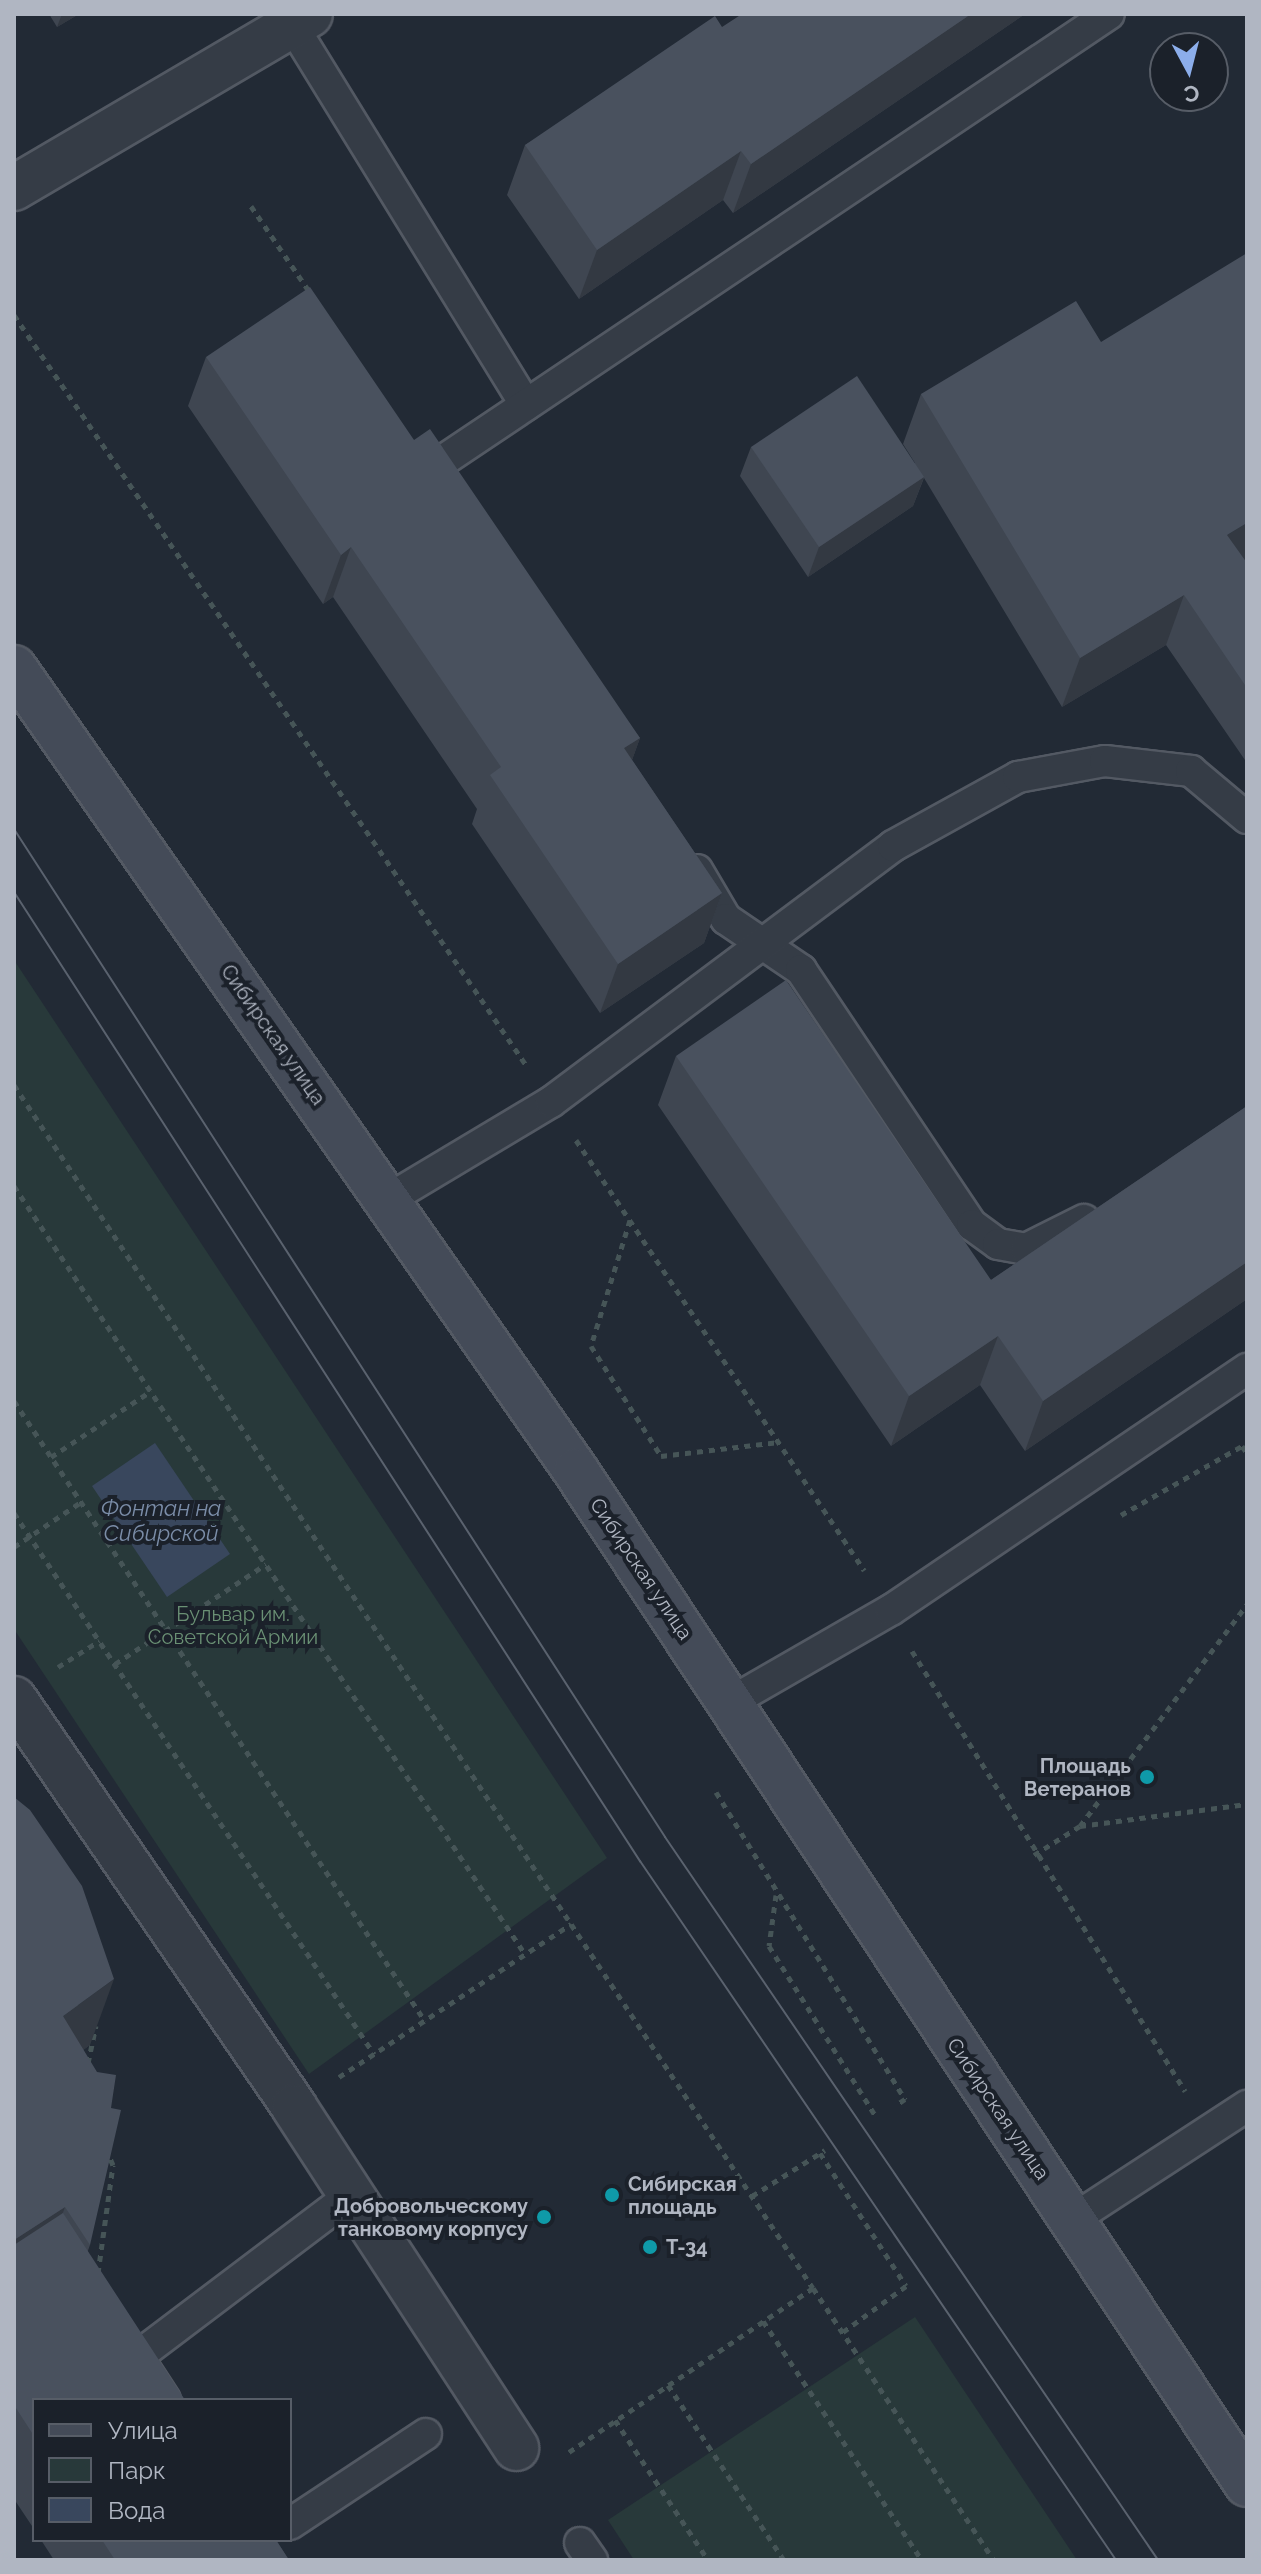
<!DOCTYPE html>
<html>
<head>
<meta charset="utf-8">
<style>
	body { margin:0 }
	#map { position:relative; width:1261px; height:2574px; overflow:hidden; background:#222a35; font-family:Raleway,sans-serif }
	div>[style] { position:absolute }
	.green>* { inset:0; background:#28393a }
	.water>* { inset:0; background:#39475d }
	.path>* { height:5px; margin-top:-2.5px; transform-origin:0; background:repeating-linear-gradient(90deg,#465557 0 6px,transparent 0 12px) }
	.roads { filter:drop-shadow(2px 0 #535963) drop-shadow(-2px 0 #535963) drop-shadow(0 2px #535963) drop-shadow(0 -2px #535963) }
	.lane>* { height:30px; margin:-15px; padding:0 15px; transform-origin:15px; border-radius:15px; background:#353c46 }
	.street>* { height:44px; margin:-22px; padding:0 22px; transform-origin:22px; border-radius:22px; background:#353c46 }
	.secondary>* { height:44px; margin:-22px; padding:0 22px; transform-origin:22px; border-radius:22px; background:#444b58 }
	.tram>* { height:2px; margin:-1px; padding:0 1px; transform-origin:1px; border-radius:1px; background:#5a626e }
	.wall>* { inset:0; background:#3f4651 }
	.shaded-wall>* { inset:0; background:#333942 }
	.building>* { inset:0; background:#49515e }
	.dots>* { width:22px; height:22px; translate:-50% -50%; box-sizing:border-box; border:4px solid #1b212a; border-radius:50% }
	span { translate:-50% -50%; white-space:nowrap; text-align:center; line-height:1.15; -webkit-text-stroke:8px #1b212a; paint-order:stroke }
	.street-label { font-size:20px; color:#b0b6c2 }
	.park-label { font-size:20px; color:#6a9074 }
	.poi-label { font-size:20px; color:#b0b6c2; font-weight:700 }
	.right { translate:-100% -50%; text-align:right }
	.left { translate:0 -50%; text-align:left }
	.water-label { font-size:22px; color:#7b8da8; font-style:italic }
	.frame { position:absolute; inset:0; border:16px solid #b0b6c2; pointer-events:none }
	.legend { position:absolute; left:32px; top:2398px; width:260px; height:144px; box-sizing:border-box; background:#1b212a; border:2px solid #575d67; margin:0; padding:10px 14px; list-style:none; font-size:24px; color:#b0b6c2 }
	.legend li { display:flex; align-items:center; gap:16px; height:40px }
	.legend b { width:40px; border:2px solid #575d67 }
	.north { position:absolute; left:1149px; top:32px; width:80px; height:80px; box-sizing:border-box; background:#1b212a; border:2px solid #575d67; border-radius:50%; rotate:173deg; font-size:22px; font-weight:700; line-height:32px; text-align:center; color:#b0b6c2 }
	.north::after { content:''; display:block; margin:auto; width:28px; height:36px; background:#8caeeb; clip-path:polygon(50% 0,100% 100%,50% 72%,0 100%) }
</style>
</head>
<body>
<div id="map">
	<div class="green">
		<i style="clip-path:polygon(14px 960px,607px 1858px,309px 2074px,14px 1629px)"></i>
		<i style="clip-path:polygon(915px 2317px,1077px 2560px,634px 2560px,608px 2520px)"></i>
	</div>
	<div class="water">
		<i style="clip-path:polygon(155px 1443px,230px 1554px,167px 1597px,92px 1486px)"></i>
	</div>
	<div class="path">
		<i style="left:251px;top:206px;width:107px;rotate:55.7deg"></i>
		<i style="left:14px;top:315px;width:908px;rotate:55.68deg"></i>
		<i style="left:14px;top:1085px;width:1007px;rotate:56.42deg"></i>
		<i style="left:576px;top:1140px;width:518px;rotate:56.19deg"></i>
		<i style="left:14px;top:1186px;width:922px;rotate:56.36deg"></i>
		<i style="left:630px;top:1220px;width:132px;rotate:107.2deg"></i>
		<i style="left:591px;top:1346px;width:130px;rotate:57.5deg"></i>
		<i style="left:661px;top:1456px;width:119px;rotate:-6.8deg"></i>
		<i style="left:14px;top:1401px;width:744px;rotate:56.46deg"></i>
		<i style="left:1242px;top:1446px;width:9px;rotate:54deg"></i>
		<i style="left:51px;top:1457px;width:120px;rotate:-33.4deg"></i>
		<i style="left:14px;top:1513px;width:650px;rotate:56.36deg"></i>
		<i style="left:1121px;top:1515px;width:145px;rotate:-29.7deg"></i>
		<i style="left:14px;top:1547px;width:81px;rotate:-33.9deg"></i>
		<i style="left:912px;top:1651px;width:518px;rotate:58.18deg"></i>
		<i style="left:115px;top:1664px;width:181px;rotate:-33.5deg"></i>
		<i style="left:58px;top:1667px;width:49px;rotate:-32.4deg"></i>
		<i style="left:716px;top:1792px;width:361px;rotate:58.4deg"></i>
		<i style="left:905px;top:2099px;width:11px;rotate:146deg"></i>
		<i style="left:1080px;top:1826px;width:278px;rotate:-53deg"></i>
		<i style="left:1034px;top:1855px;width:54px;rotate:-32.2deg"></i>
		<i style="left:1080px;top:1826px;width:168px;rotate:-7.5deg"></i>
		<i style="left:776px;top:1895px;width:51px;rotate:97.8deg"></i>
		<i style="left:769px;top:1946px;width:203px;rotate:57.9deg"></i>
		<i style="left:88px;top:2063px;width:38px;rotate:-78deg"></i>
		<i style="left:339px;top:2077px;width:278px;rotate:-33.4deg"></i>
		<i style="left:571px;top:1924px;width:437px;rotate:56.4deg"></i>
		<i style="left:813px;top:2288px;width:294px;rotate:146.1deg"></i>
		<i style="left:820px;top:2153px;width:158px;rotate:57.1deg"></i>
		<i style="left:906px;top:2286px;width:78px;rotate:143.9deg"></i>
		<i style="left:752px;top:2196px;width:86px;rotate:-32.2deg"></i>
		<i style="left:98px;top:2273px;width:109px;rotate:-82.1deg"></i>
		<i style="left:113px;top:2165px;width:13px;rotate:-113deg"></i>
		<i style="left:813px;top:2288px;width:327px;rotate:56.4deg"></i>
		<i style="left:763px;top:2321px;width:287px;rotate:56.4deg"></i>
		<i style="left:668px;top:2385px;width:210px;rotate:56.5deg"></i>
		<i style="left:615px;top:2420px;width:168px;rotate:56.4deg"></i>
	</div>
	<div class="roads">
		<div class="lane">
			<i style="left:292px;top:25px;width:446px;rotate:58.4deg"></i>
			<i style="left:441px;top:462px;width:804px;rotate:-33.85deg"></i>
			<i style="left:697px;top:870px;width:57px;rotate:59.4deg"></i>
			<i style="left:726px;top:919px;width:91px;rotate:34.2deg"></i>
			<i style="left:801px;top:970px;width:307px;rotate:56.2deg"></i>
			<i style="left:972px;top:1225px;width:32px;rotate:36deg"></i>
			<i style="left:998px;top:1244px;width:28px;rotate:10deg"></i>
			<i style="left:1026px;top:1249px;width:65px;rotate:-26.6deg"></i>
			<i style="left:389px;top:1199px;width:189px;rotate:-30.9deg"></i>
			<i style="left:551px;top:1102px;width:427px;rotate:-36.8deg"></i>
			<i style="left:893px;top:846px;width:143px;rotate:-28.9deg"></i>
			<i style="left:1018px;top:777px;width:88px;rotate:-10.4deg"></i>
			<i style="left:1105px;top:761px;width:87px;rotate:6.6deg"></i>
			<i style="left:1191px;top:771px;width:73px;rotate:40deg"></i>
			<i style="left:729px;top:1703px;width:187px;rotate:-29.9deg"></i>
			<i style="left:891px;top:1610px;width:430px;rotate:-34.1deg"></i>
			<i style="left:1072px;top:2220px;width:209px;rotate:-33.1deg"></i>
			<i style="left:165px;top:2400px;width:51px;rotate:-123.1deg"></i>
			<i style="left:137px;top:2357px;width:267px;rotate:-37.1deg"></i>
			<i style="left:290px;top:2524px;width:163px;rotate:-33.5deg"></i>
			<i style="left:580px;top:2543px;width:21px;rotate:55deg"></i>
		</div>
		<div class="street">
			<i style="left:14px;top:188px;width:343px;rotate:-30.4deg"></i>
			<i style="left:14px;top:1699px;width:495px;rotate:55.5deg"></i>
			<i style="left:294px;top:2107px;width:407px;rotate:56.9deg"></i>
		</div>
		<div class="secondary">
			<i style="left:14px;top:668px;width:980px;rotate:55.01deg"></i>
			<i style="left:576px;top:1471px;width:1215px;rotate:56.48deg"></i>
		</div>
	</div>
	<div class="tram">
		<i style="left:14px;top:829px;width:1200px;rotate:57.14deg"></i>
		<i style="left:665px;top:1837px;width:875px;rotate:55.71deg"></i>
		<i style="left:14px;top:892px;width:1154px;rotate:57.14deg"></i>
		<i style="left:640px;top:1861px;width:846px;rotate:55.75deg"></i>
	</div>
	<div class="wall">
		<i style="clip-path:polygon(49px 14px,79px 14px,57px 27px)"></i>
		<i style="clip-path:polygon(1025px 14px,733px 213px,723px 200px,579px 299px,507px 195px,525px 145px,722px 27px)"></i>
		<i style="clip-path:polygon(1101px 342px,1247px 564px,1247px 763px,1166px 645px,1062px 707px,924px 478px,913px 506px,808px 577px,740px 476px,751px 447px,915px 463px,903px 444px,921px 394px)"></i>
		<i style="clip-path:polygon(206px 357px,414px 440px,640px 738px,632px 760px,722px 893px,704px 943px,600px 1013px,472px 824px,477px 809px,333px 597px,323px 604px,188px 406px)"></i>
		<i style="clip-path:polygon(676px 1056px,991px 1280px,1247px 1106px,1247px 1299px,1025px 1451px,980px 1385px,891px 1446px,658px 1105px)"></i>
		<i style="clip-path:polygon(14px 1797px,90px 2045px,83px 2050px,90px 2245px,34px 2400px,34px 2529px,14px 2499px)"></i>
		<i style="clip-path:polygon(41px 2540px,276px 2540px,289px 2560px,54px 2560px)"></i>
	</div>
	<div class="shaded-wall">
		<i style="clip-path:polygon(62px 14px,79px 14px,57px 27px)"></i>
		<i style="clip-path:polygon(971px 14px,1025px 14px,733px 213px,751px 164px)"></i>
		<i style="clip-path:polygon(741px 151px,723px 200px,579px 299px,597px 250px)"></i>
		<i style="clip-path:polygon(924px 477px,913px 506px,808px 577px,819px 547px)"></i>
		<i style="clip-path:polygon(1247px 523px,1247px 561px,1209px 584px,1227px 535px)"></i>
		<i style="clip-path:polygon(351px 547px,333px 597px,323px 604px,341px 555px)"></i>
		<i style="clip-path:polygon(1184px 595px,1166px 645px,1062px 707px,1080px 658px)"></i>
		<i style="clip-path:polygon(640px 738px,622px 787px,624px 748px)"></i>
		<i style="clip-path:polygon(722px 893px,704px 943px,600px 1013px,618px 964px)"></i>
		<i style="clip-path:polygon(1247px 1262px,1247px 1299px,1025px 1451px,1043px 1401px)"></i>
		<i style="clip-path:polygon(998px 1336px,980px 1385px,891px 1446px,909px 1396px)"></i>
		<i style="clip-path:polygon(114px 1979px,90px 2045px,39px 2082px,63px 2016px)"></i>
		<i style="clip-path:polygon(65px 2207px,41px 2273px,14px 2291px,14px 2240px)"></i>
	</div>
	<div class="building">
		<i style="clip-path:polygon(742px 14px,971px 14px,751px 164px,741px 151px,597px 250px,525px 145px,715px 16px,722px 27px)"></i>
		<i style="clip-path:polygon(1247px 253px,1247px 523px,1227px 535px,1247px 563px,1247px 688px,1184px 595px,1080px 658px,921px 394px,1076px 301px,1101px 342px)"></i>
		<i style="clip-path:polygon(310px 287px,414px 440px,430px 429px,640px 738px,624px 748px,722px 893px,618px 964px,490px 775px,501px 767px,351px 547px,341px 555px,206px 357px)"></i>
		<i style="clip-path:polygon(857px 376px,924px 477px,819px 547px,751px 447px)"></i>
		<i style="clip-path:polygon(786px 980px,991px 1280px,1247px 1106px,1247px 1262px,1043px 1401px,998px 1336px,909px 1396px,676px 1056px)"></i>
		<i style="clip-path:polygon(14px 1797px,30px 1810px,82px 1886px,114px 1979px,63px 2016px,97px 2072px,116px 2075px,111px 2108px,121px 2110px,90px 2245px,65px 2207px,14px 2240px)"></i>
		<i style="clip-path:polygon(63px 2213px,185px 2400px,34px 2400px,34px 2436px,14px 2405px,14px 2245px)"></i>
		<i style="clip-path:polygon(102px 2540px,276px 2540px,289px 2560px,115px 2560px)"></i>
	</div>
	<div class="dots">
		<i style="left:1147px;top:1777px;background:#0f9aa8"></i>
		<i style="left:612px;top:2195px;background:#0f9aa8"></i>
		<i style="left:544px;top:2217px;background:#0f9aa8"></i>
		<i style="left:650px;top:2247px;background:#0f9aa8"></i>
	</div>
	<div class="street-label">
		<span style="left:273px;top:1035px;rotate:55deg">Сибирская улица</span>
		<span style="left:641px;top:1569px;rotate:56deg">Сибирская улица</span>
		<span style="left:998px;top:2109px;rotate:56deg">Сибирская улица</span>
	</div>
	<div class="park-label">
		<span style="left:233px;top:1626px">Бульвар им.<br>Советской Армии</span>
	</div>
	<div class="poi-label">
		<span class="right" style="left:1131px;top:1778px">Площадь<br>Ветеранов</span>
		<span class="left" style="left:628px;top:2196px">Сибирская<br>площадь</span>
		<span class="right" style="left:528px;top:2218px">Добровольческому<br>танковому корпусу</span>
		<span class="left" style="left:666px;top:2247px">T-34</span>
	</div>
	<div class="water-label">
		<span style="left:161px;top:1521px">Фонтан на<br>Сибирской</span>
	</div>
	<div class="frame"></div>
	<ul class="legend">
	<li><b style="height:10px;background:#444b58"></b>Улица</li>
	<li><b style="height:22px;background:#28393a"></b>Парк</li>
	<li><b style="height:22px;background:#39475d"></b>Вода</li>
	</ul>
	<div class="north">С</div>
</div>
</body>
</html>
